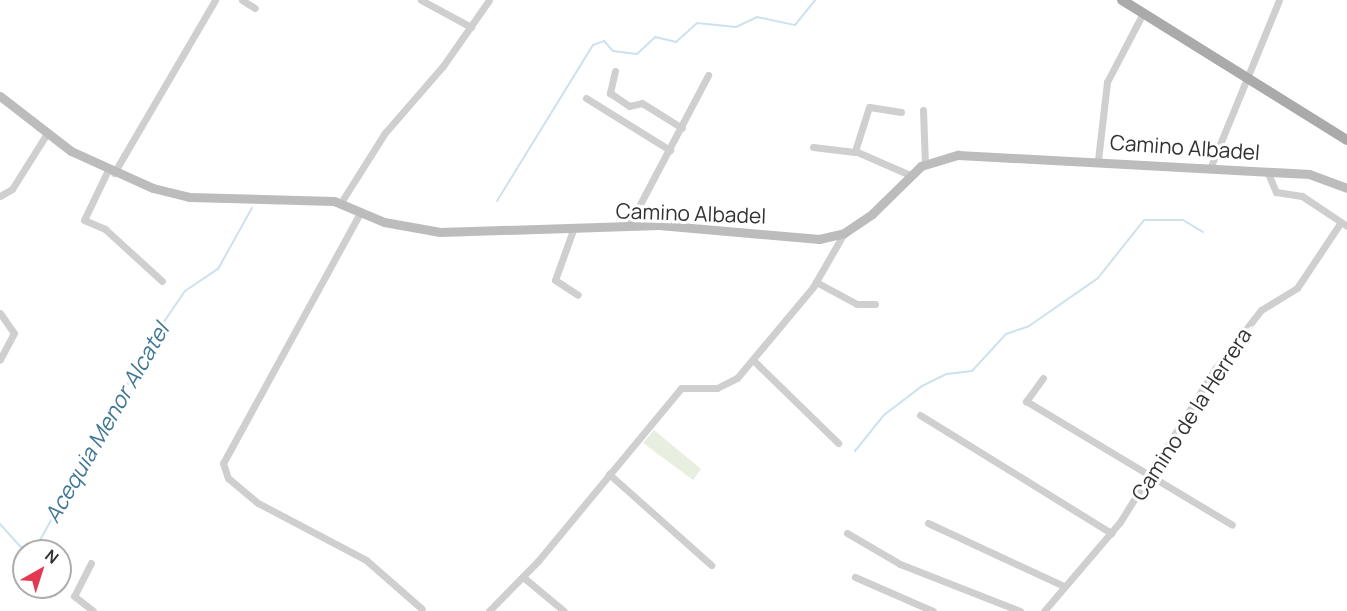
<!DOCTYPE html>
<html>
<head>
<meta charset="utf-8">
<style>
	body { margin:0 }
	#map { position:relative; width:1347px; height:611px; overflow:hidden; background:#fff; font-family:Manrope,sans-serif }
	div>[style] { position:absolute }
	.green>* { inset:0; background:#e8eee0 }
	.stream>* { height:2px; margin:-1px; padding:0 1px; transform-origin:1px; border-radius:1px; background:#cde2ed }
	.minor>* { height:7px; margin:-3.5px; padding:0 3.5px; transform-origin:3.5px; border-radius:3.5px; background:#cfcfcf }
	.secondary>* { height:9px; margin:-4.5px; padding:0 4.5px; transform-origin:4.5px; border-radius:4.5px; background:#bcbcbc }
	.primary>* { height:10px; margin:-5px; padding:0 5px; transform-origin:5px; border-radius:5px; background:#aaa }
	span { translate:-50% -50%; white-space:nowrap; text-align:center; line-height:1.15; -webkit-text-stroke:6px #fff; paint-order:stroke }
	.street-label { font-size:21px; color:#323232 }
	.water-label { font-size:22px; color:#3f7894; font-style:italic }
	.north { position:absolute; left:12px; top:539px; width:60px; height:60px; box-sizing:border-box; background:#fff; border:2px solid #adadad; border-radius:50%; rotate:39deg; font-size:16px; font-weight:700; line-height:24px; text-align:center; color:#323232 }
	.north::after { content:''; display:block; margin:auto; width:21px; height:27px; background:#e33950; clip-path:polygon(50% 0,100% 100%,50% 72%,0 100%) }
</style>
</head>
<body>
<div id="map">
	<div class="green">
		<i style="clip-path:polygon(654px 430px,701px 469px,693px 480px,643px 443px)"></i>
	</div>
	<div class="stream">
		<i style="left:497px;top:201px;width:183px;rotate:-58.4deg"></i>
		<i style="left:593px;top:45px;width:12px;rotate:-20deg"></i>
		<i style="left:604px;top:41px;width:13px;rotate:48deg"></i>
		<i style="left:613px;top:51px;width:24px;rotate:7deg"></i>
		<i style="left:637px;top:54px;width:25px;rotate:-43deg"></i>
		<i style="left:655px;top:37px;width:22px;rotate:13deg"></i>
		<i style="left:676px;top:42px;width:28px;rotate:-42deg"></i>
		<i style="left:697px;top:23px;width:39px;rotate:6deg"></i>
		<i style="left:736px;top:27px;width:23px;rotate:-25deg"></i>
		<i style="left:757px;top:17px;width:39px;rotate:12deg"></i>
		<i style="left:795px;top:25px;width:32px;rotate:-51deg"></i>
		<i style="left:855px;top:451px;width:46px;rotate:-51.1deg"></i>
		<i style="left:884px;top:415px;width:48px;rotate:-37.3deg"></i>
		<i style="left:922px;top:386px;width:28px;rotate:-26deg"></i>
		<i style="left:947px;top:374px;width:25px;rotate:-7deg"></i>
		<i style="left:972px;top:371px;width:50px;rotate:-47.4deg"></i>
		<i style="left:1006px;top:334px;width:24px;rotate:-19deg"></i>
		<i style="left:1029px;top:326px;width:84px;rotate:-34.8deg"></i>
		<i style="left:1098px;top:278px;width:74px;rotate:-51.6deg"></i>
		<i style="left:1144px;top:220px;width:39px"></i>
		<i style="left:1183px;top:220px;width:23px;rotate:31deg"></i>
		<i style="left:0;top:524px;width:31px;rotate:48deg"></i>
		<i style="left:21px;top:547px;width:15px"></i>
		<i style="left:36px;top:547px;width:250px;rotate:-60.6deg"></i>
		<i style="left:159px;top:329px;width:46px;rotate:-55.6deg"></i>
		<i style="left:185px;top:291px;width:40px;rotate:-34deg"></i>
		<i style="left:218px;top:269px;width:70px;rotate:-60.9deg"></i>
	</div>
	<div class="minor">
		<i style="left:242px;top:0;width:15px;rotate:32deg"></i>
		<i style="left:421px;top:0;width:57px;rotate:28.4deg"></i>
		<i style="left:615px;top:71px;width:23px;rotate:103deg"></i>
		<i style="left:610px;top:93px;width:23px;rotate:34deg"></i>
		<i style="left:629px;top:106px;width:13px;rotate:-13deg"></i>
		<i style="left:642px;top:103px;width:47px;rotate:32deg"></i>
		<i style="left:586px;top:98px;width:99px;rotate:31.8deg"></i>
		<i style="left:923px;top:110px;width:54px;rotate:87.9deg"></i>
		<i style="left:901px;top:112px;width:32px;rotate:-171deg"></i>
		<i style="left:869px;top:107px;width:46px;rotate:107.7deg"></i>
		<i style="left:855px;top:151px;width:60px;rotate:23.6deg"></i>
		<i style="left:813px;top:147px;width:42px;rotate:6.8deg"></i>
		<i style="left:1098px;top:160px;width:79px;rotate:-83.4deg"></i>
		<i style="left:1107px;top:82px;width:78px;rotate:-62.4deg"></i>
		<i style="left:1211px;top:166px;width:179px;rotate:-67.7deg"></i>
		<i style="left:108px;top:170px;width:55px;rotate:115.6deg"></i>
		<i style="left:84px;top:220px;width:23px;rotate:23deg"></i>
		<i style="left:105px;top:229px;width:77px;rotate:42.4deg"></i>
		<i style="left:1267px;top:171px;width:23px;rotate:67deg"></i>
		<i style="left:1276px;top:192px;width:26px;rotate:9deg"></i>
		<i style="left:1302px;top:196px;width:54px;rotate:33.7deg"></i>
		<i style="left:114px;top:173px;width:200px;rotate:-59.7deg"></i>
		<i style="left:0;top:196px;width:14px;rotate:-30deg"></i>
		<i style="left:12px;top:189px;width:64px;rotate:-57.8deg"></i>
		<i style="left:340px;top:204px;width:83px;rotate:-57.8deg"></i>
		<i style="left:384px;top:134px;width:90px;rotate:-49.1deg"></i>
		<i style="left:443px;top:66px;width:80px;rotate:-55.1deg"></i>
		<i style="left:360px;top:213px;width:285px;rotate:118.7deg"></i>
		<i style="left:223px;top:463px;width:16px;rotate:72deg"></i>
		<i style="left:228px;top:478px;width:39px;rotate:40deg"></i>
		<i style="left:258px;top:503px;width:122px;rotate:27.8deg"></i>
		<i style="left:366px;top:560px;width:74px;rotate:41.2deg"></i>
		<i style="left:628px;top:227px;width:172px;rotate:-62.2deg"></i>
		<i style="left:573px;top:230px;width:53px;rotate:109.8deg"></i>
		<i style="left:555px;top:280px;width:27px;rotate:33deg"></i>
		<i style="left:816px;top:282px;width:47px;rotate:28.2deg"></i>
		<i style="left:857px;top:304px;width:18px"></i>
		<i style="left:0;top:313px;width:24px;rotate:55deg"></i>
		<i style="left:14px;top:333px;width:30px;rotate:118deg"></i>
		<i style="left:753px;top:360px;width:119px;rotate:44.3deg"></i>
		<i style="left:1043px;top:378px;width:29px;rotate:126deg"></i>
		<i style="left:1026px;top:401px;width:240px;rotate:31deg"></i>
		<i style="left:920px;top:415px;width:225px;rotate:31.7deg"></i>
		<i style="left:609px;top:474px;width:137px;rotate:41.7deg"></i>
		<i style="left:928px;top:523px;width:150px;rotate:24.9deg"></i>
		<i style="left:847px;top:533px;width:61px;rotate:30.3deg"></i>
		<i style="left:900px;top:564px;width:129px;rotate:21.4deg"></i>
		<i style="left:91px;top:563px;width:37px;rotate:117deg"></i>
		<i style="left:74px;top:596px;width:24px;rotate:38deg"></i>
		<i style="left:523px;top:577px;width:53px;rotate:39.7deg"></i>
		<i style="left:855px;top:577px;width:85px;rotate:23.6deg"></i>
		<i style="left:489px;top:611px;width:70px;rotate:-45.6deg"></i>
		<i style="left:538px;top:561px;width:224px;rotate:-50.4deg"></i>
		<i style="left:681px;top:388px;width:36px"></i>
		<i style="left:717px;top:388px;width:22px;rotate:-27deg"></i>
		<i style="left:737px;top:378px;width:119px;rotate:-50.1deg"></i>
		<i style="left:813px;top:287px;width:62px;rotate:-60.1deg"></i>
		<i style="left:1044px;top:611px;width:117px;rotate:-49.5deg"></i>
		<i style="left:1120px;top:522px;width:180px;rotate:-58.2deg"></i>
		<i style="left:1215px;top:369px;width:75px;rotate:-52.1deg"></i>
		<i style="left:1261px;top:310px;width:42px;rotate:-31.4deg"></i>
		<i style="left:1297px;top:288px;width:79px;rotate:-56.3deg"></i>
	</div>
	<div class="secondary">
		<i style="left:0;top:96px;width:90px;rotate:37.8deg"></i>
		<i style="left:71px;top:151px;width:90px;rotate:24.3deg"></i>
		<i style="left:153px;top:188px;width:37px;rotate:14deg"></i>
		<i style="left:189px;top:197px;width:145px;rotate:1.6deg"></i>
		<i style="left:334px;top:201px;width:54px;rotate:22.8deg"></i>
		<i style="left:384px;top:222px;width:57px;rotate:10.1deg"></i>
		<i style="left:440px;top:232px;width:219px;rotate:-1.8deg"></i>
		<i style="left:659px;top:225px;width:161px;rotate:5deg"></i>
		<i style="left:819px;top:239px;width:26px;rotate:-13deg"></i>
		<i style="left:844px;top:233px;width:34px;rotate:-34deg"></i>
		<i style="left:872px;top:214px;width:69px;rotate:-44.4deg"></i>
		<i style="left:921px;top:166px;width:39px;rotate:-17deg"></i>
		<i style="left:958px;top:155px;width:352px;rotate:3.1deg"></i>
		<i style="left:1309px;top:174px;width:40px;rotate:20.2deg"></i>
	</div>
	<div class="primary">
		<i style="left:1122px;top:0;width:265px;rotate:31.9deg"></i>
	</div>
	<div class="street-label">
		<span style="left:1185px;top:147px;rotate:4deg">Camino Albadel</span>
		<span style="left:691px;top:213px;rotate:2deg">Camino Albadel</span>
		<span style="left:1191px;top:414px;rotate:-57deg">Camino de la Herrera</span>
	</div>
	<div class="water-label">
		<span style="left:107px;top:423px;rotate:-60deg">Acequia Menor Alcatel</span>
	</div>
	<div class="north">N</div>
</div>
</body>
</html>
